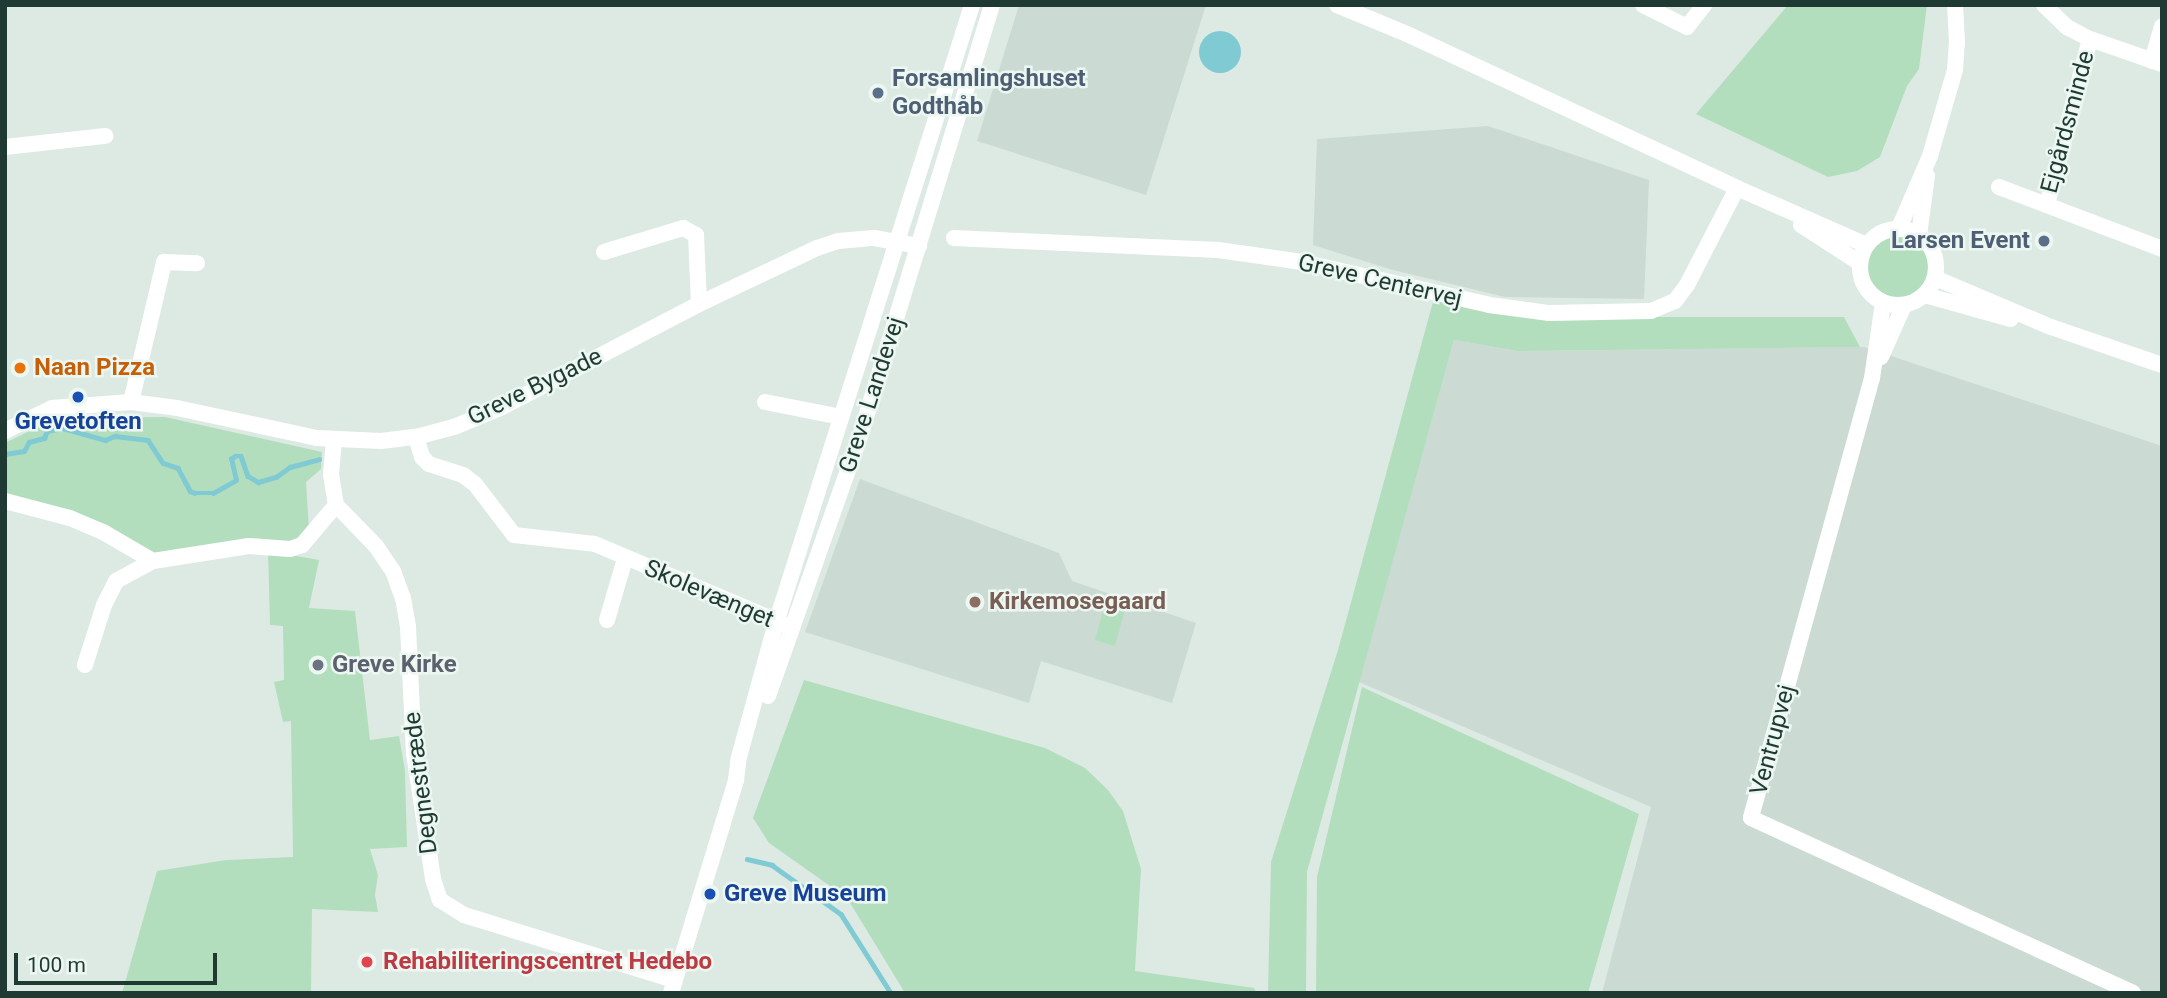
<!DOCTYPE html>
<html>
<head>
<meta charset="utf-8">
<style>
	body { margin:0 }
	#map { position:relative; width:2167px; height:998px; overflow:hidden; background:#ddeae4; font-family:Roboto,sans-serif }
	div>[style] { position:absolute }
	.built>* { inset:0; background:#cbdad3 }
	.green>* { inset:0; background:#b3debd }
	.round { border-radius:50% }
	.water>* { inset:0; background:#80cad4 }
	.stream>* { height:4.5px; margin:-2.25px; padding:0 2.25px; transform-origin:2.25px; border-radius:2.25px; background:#80cad4 }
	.minor>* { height:16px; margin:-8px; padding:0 8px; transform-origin:8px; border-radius:8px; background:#fff }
	.minor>.ring { margin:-8px; padding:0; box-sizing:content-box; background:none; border:16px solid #fff; border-radius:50% }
	.dots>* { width:19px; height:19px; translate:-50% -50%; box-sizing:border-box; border:4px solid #edf7f2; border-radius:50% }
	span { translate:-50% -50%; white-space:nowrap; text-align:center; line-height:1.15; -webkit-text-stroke:5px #edf7f2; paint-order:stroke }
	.service-label { font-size:24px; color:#4e5e75; font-weight:700 }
	.left { translate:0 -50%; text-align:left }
	.right { translate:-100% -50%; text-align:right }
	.street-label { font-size:24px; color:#1e3a32 }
	.food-label { font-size:24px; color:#c56008; font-weight:700 }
	.transit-label { font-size:24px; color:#164399; font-weight:700 }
	.education-label { font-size:24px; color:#785e54; font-weight:700 }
	.worship-label { font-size:24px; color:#5b616d; font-weight:700 }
	.health-label { font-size:24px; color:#be3a42; font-weight:700 }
	.frame { position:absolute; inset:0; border:7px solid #1e3a32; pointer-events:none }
	.scale { position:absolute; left:14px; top:953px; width:203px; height:32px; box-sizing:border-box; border:4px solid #1e3a32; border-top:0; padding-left:9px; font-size:21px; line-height:24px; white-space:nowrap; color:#1e3a32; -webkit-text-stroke:5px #edf7f2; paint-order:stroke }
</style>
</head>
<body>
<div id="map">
	<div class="built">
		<i style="clip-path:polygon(1019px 5px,1206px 5px,1146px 195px,977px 141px)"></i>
		<i style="clip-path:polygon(1488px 126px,1649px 180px,1644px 299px,1505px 297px,1393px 270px,1313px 245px,1317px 139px)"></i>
		<i style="clip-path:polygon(1454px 340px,1517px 351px,1864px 347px,2162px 446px,2162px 993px,1602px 993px,1651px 807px,1359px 682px)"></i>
		<i style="clip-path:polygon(860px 479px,1059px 553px,1072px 581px,1196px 623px,1172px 703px,1041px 661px,1029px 703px,805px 632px)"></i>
	</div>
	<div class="green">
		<i style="clip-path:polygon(1788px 5px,1927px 5px,1919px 69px,1907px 86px,1880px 157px,1857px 171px,1828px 177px,1696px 114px)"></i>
		<i class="round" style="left:1864px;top:232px;width:70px;height:70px"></i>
		<i style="clip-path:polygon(1434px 298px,1537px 317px,1844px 317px,1860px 347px,1517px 351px,1454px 340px,1307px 872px,1306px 993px,1268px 993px,1271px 862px,1338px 650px)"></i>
		<i style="clip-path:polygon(165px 417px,322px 452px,321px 469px,306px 482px,309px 530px,300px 541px,154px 556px,63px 512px,5px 493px,5px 443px,42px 425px,63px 418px)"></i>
		<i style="clip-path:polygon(268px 551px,319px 560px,309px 608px,355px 611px,370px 740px,399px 736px,405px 770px,407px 847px,370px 849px,378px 875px,375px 895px,378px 912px,312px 909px,311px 993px,122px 993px,157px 871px,226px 860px,293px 857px,291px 721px,283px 722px,274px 682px,284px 680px,283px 626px,270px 625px)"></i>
		<i style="clip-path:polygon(1106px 600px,1126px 606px,1115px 646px,1095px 640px)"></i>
		<i style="clip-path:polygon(804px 680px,1045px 748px,1085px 768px,1108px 790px,1123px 811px,1141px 869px,1135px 971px,1254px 988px,1256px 993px,905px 993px,847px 898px,769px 843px,753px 818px)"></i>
		<i style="clip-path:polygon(1362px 687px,1639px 814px,1588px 993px,1316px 993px,1317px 877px)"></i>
	</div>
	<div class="water">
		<i class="round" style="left:1199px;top:31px;width:42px;height:42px"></i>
	</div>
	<div class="stream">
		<i style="left:5px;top:454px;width:19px;rotate:-9deg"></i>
		<i style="left:24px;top:451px;width:10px;rotate:-61deg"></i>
		<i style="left:29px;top:442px;width:16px;rotate:-15deg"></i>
		<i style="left:44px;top:438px;width:8px;rotate:-67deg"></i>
		<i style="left:47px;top:431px;width:16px;rotate:-11deg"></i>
		<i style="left:63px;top:428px;width:44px;rotate:15.9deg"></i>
		<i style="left:105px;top:440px;width:11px;rotate:-22deg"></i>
		<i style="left:115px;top:436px;width:33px;rotate:7deg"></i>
		<i style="left:148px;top:440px;width:27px;rotate:57deg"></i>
		<i style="left:163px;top:463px;width:16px;rotate:18deg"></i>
		<i style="left:178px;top:468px;width:26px;rotate:62deg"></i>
		<i style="left:190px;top:491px;width:5px;rotate:22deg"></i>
		<i style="left:195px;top:493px;width:18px"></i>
		<i style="left:213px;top:493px;width:26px;rotate:-29deg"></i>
		<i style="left:236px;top:480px;width:22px;rotate:-103deg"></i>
		<i style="left:231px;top:459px;width:5px;rotate:-37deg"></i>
		<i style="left:235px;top:456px;width:6px"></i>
		<i style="left:241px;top:456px;width:21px;rotate:71deg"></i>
		<i style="left:248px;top:476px;width:12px;rotate:31deg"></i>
		<i style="left:258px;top:482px;width:19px;rotate:-16deg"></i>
		<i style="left:276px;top:477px;width:17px;rotate:-36deg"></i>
		<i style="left:290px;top:467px;width:30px;rotate:-15deg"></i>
		<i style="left:747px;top:859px;width:26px;rotate:13deg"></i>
		<i style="left:772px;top:865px;width:85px;rotate:35.4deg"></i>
		<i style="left:841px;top:914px;width:93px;rotate:57.7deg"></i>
	</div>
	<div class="minor">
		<i style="left:1337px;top:5px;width:76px;rotate:22.5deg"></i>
		<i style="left:1407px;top:34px;width:364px;rotate:25deg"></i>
		<i style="left:1737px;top:188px;width:141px;rotate:23.8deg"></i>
		<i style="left:1643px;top:5px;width:49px;rotate:26.6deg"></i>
		<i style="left:1687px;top:27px;width:28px;rotate:-52deg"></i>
		<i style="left:2044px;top:5px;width:32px;rotate:44deg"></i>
		<i style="left:2067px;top:27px;width:26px;rotate:28deg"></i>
		<i style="left:2090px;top:39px;width:76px;rotate:19.1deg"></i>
		<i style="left:2152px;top:61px;width:36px;rotate:-74deg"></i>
		<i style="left:5px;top:147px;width:101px;rotate:-6.3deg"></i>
		<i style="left:1999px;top:187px;width:174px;rotate:20.8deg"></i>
		<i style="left:2047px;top:205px;width:171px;rotate:-75.5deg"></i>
		<i style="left:1801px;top:225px;width:70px;rotate:32.8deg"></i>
		<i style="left:1899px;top:228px;width:78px;rotate:-66.7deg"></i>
		<i style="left:1930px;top:156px;width:90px;rotate:-73.8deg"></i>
		<i style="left:1955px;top:70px;width:28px;rotate:-86deg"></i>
		<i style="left:1957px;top:42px;width:37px;rotate:-93deg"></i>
		<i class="ring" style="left:1860px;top:229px;width:60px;height:60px"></i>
		<i style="left:1919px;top:235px;width:60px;rotate:-82.3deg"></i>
		<i style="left:954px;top:238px;width:264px;rotate:2.6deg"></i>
		<i style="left:1218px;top:250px;width:85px;rotate:8.1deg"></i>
		<i style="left:1302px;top:262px;width:192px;rotate:12.9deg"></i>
		<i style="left:1489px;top:305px;width:61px;rotate:7.6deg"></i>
		<i style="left:1549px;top:313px;width:102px;rotate:-1.1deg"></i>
		<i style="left:1651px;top:311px;width:26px;rotate:-23deg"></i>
		<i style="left:1675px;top:301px;width:20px;rotate:-53deg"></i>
		<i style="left:1687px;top:285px;width:109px;rotate:-62.7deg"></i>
		<i style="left:604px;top:252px;width:83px;rotate:-16.9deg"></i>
		<i style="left:683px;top:228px;width:15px;rotate:28deg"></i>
		<i style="left:696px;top:235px;width:69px;rotate:87.5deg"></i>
		<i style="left:1935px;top:278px;width:126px;rotate:22.9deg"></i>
		<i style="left:2051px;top:327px;width:117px;rotate:18.9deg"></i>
		<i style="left:1925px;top:295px;width:89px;rotate:15.6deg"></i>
		<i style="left:1883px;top:303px;width:76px;rotate:98.3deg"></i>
		<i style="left:1872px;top:378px;width:456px;rotate:105.4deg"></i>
		<i style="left:1751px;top:818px;width:420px;rotate:24.6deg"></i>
		<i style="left:1881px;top:357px;width:57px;rotate:-66.1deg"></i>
		<i style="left:131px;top:402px;width:144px;rotate:-76.7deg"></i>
		<i style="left:164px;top:262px;width:33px;rotate:2deg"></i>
		<i style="left:765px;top:402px;width:77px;rotate:11.2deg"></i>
		<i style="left:5px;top:431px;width:52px;rotate:-26.1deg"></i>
		<i style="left:52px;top:408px;width:79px;rotate:-4.3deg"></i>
		<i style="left:131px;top:402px;width:46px;rotate:7.4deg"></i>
		<i style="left:177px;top:408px;width:143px;rotate:12.1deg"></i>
		<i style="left:317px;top:438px;width:64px;rotate:2.7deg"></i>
		<i style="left:381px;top:441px;width:35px;rotate:-7deg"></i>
		<i style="left:416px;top:437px;width:39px;rotate:-15deg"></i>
		<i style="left:454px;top:427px;width:52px;rotate:-22.6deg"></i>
		<i style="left:502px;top:407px;width:222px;rotate:-27.6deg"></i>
		<i style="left:699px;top:304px;width:131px;rotate:-25.4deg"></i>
		<i style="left:817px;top:248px;width:22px;rotate:-18deg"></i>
		<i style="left:838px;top:241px;width:36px;rotate:-5deg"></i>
		<i style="left:874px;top:238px;width:46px;rotate:10.1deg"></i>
		<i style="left:416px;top:437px;width:21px;rotate:73deg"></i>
		<i style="left:422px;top:457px;width:10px;rotate:45deg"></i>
		<i style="left:429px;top:464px;width:36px;rotate:18deg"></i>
		<i style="left:463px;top:475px;width:15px;rotate:37deg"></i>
		<i style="left:475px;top:484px;width:64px;rotate:52.6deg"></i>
		<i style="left:514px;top:535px;width:81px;rotate:6.3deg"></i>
		<i style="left:595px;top:544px;width:207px;rotate:23deg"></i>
		<i style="left:334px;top:440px;width:34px;rotate:95deg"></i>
		<i style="left:331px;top:474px;width:31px;rotate:81deg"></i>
		<i style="left:336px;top:505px;width:57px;rotate:45.7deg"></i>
		<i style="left:376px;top:546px;width:30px;rotate:56deg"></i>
		<i style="left:393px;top:571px;width:29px;rotate:70deg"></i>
		<i style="left:403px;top:598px;width:29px;rotate:80deg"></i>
		<i style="left:408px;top:627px;width:126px;rotate:87.3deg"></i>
		<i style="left:414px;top:753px;width:127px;rotate:81.4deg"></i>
		<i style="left:433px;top:879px;width:22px;rotate:72deg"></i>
		<i style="left:440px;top:900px;width:28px;rotate:32deg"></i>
		<i style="left:464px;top:915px;width:220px;rotate:17.2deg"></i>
		<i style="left:5px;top:501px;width:67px;rotate:14.7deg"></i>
		<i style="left:70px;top:518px;width:36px;rotate:23deg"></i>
		<i style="left:103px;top:532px;width:58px;rotate:30.1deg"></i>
		<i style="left:607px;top:620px;width:64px;rotate:-73.6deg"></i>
		<i style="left:85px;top:665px;width:63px;rotate:-72.4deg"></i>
		<i style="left:104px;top:605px;width:27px;rotate:-63deg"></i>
		<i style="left:116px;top:581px;width:42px;rotate:-28.4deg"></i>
		<i style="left:153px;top:561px;width:97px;rotate:-8.9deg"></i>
		<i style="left:249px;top:546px;width:41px;rotate:4.2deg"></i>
		<i style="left:290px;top:549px;width:13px;rotate:-18deg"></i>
		<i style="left:302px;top:545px;width:52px;rotate:-49.6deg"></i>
		<i style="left:768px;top:696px;width:282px;rotate:-70.5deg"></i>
		<i style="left:862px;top:430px;width:444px;rotate:-73deg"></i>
		<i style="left:671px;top:993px;width:223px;rotate:-73deg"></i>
		<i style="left:736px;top:780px;width:23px;rotate:-83deg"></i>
		<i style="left:739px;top:757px;width:139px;rotate:-74.6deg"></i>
		<i style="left:776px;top:623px;width:648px;rotate:-72.4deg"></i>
	</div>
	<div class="dots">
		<i style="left:878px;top:93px;background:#5c6f8a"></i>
		<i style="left:2044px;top:241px;background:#5c6f8a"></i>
		<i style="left:20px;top:368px;background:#e8710a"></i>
		<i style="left:78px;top:397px;background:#1a4fb4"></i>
		<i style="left:975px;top:602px;background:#8d6e63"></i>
		<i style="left:318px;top:665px;background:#6b7280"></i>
		<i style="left:710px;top:894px;background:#1a4fb4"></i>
		<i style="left:367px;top:962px;background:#e0444e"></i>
	</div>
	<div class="service-label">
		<span class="left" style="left:892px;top:93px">Forsamlingshuset<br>Godthåb</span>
		<span class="right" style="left:2030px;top:241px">Larsen Event</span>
	</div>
	<div class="street-label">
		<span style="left:2068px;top:122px;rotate:-75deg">Ejgårdsminde</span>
		<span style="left:1380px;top:281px;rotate:13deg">Greve Centervej</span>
		<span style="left:535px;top:387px;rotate:-26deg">Greve Bygade</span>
		<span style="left:872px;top:395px;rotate:-72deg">Greve Landevej</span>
		<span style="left:709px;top:594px;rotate:23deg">Skolevænget</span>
		<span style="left:1773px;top:740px;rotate:-75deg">Ventrupvej</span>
		<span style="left:421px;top:783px;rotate:-97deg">Degnestræde</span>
	</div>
	<div class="food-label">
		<span class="left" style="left:34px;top:368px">Naan Pizza</span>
	</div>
	<div class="transit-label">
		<span style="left:78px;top:422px">Grevetoften</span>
		<span class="left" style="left:724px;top:894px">Greve Museum</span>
	</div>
	<div class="education-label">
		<span class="left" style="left:989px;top:602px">Kirkemosegaard</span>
	</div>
	<div class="worship-label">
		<span class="left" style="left:332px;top:665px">Greve Kirke</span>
	</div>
	<div class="health-label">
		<span class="left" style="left:383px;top:962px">Rehabiliteringscentret Hedebo</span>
	</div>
	<div class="frame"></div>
	<div class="scale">100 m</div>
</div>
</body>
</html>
